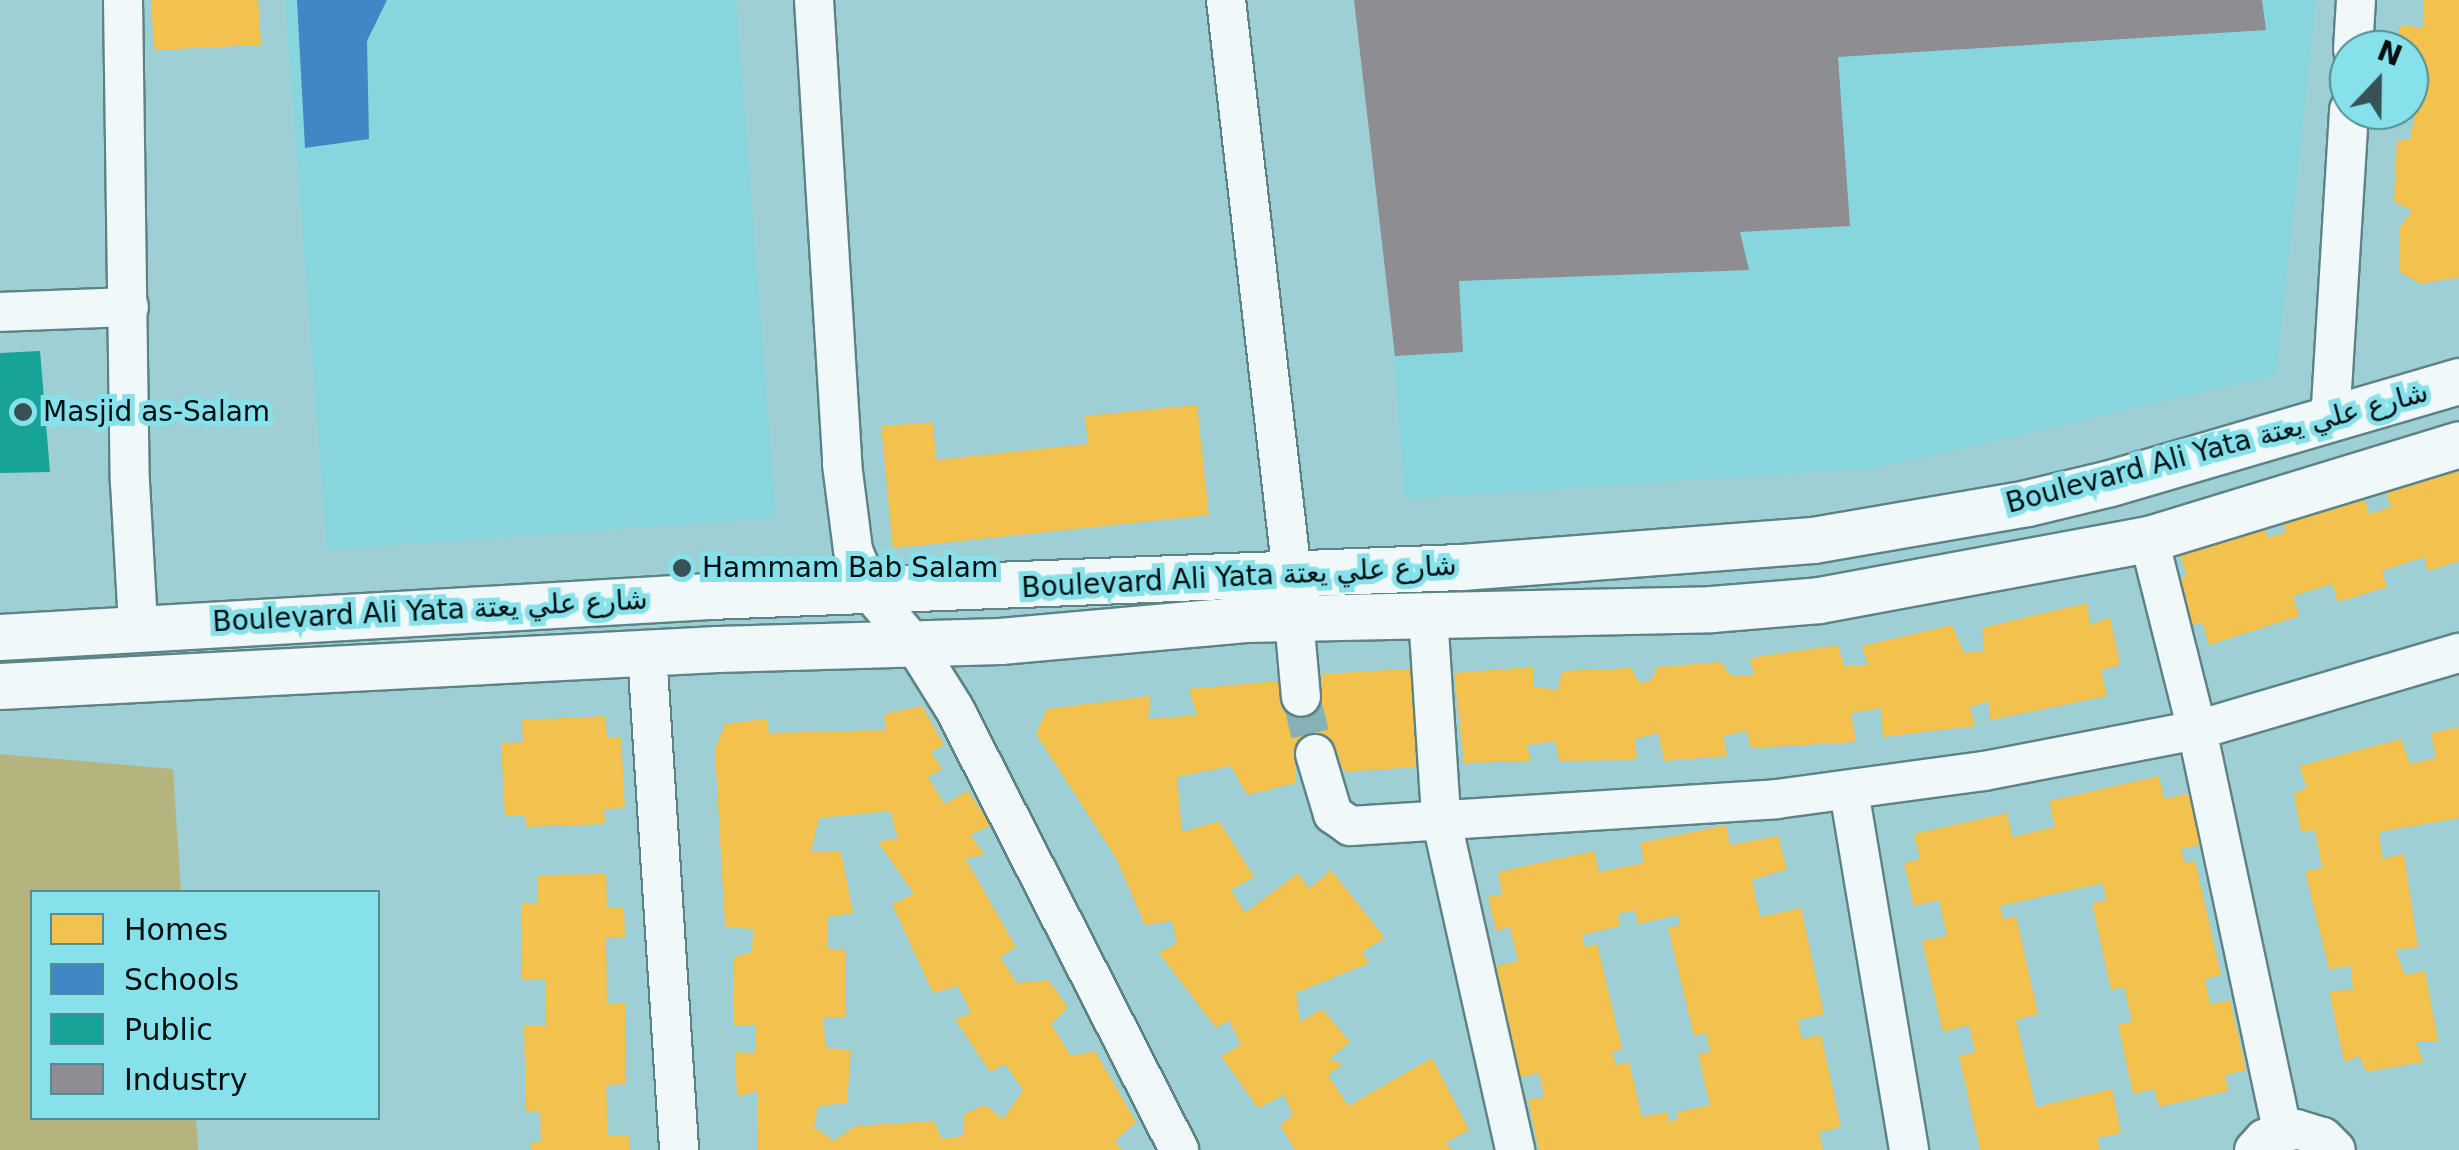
<!DOCTYPE html>
<html>
<head>
<meta charset="utf-8">
<style>
	body { margin:0 }
	#map { position:relative; width:2459px; height:1150px; overflow:hidden; background:#9dcfd4; font-family:"DejaVu Sans",Cairo,sans-serif }
	div>[style] { position:absolute }
	.built>* { inset:0; background:#87d6de }
	.green>* { inset:0; background:#b5b47f }
	.homes>* { inset:0; background:#f2c14e }
	.schools>* { inset:0; background:#3f88c5 }
	.public>* { inset:0; background:#17a398 }
	.industry>* { inset:0; background:#8d8d92 }
	.minor-tunnel>* { height:38px; margin-top:-19px; transform-origin:0; background:repeating-linear-gradient(90deg,#85b2b7 0 38px,transparent 0 57px) }
	.roads { filter:drop-shadow(2px 0 #5d8386) drop-shadow(-2px 0 #5d8386) drop-shadow(0 2px #5d8386) drop-shadow(0 -2px #5d8386) }
	.minor>* { height:38px; margin:-19px; padding:0 19px; transform-origin:19px; border-radius:19px; background:#f0f8f9 }
	.tertiary>* { height:45px; margin:-22.5px; padding:0 22.5px; transform-origin:22.5px; border-radius:22.5px; background:#f0f8f9 }
	.dots>* { width:28px; height:28px; translate:-50% -50%; box-sizing:border-box; border:5px solid #87e1ea; border-radius:50% }
	span { translate:-50% -50%; white-space:nowrap; text-align:center; line-height:1.15; -webkit-text-stroke:10px #87e1ea; paint-order:stroke }
	.poi-label { font-size:28px; color:#000f11 }
	.left { translate:0 -50%; text-align:left }
	.street-label { font-size:28px; color:#000f11 }
	.legend { position:absolute; left:30px; top:890px; width:350px; height:230px; box-sizing:border-box; background:#87e1ea; border:2px solid #518d93; margin:0; padding:12px 18px; list-style:none; font-size:30px; color:#000f11 }
	.legend li { display:flex; align-items:center; gap:20px; height:50px }
	.legend b { width:50px; border:2px solid #518d93 }
	.north { position:absolute; left:2329px; top:30px; width:100px; height:100px; box-sizing:border-box; background:#87e1ea; border:2px solid #518d93; border-radius:50%; rotate:22deg; font-size:28px; font-weight:700; line-height:40px; text-align:center; color:#000f11 }
	.north::after { content:''; display:block; margin:auto; width:35px; height:45px; background:#375255; clip-path:polygon(50% 0,100% 100%,50% 72%,0 100%) }
</style>
</head>
<body>
<div id="map">
	<div class="built">
		<i style="clip-path:polygon(285px 0,736px 0,776px 518px,327px 550px)"></i>
		<i style="clip-path:polygon(1367px 0,2316px 0,2276px 375px,1877px 468px,1405px 499px)"></i>
	</div>
	<div class="green">
		<i style="clip-path:polygon(0 754px,173px 769px,181px 892px,32px 892px,32px 1118px,196px 1118px,198px 1150px,0 1150px)"></i>
	</div>
	<div class="homes">
		<i style="clip-path:polygon(151px 0,258px 0,261px 45px,154px 50px)"></i>
		<i style="clip-path:polygon(2424px 0,2459px 0,2459px 277px,2421px 284px,2400px 272px,2399px 229px,2412px 210px,2394px 202px,2397px 141px,2410px 139px,2415px 117px,2398px 114px,2409px 110px,2409px 50px,2399px 50px,2399px 25px,2424px 28px)"></i>
		<i style="clip-path:polygon(1197px 405px,1209px 515px,893px 548px,881px 426px,933px 422px,936px 460px,1088px 444px,1085px 416px)"></i>
		<i style="clip-path:polygon(2459px 459px,2459px 561px,2428px 571px,2424px 557px,2382px 571px,2387px 587px,2338px 602px,2332px 584px,2293px 596px,2299px 616px,2209px 645px,2202px 622px,2186px 627px,2171px 581px,2187px 576px,2178px 549px,2263px 522px,2268px 538px,2286px 532px,2281px 515px,2361px 489px,2369px 514px,2391px 507px,2383px 483px)"></i>
		<i style="clip-path:polygon(2087px 603px,2090px 625px,2110px 617px,2120px 665px,2101px 670px,2107px 696px,1990px 720px,1990px 701px,1970px 707px,1975px 726px,1883px 737px,1881px 708px,1851px 713px,1856px 742px,1751px 748px,1746px 731px,1723px 736px,1727px 756px,1664px 761px,1658px 733px,1635px 739px,1637px 760px,1559px 761px,1555px 741px,1527px 745px,1531px 761px,1464px 763px,1454px 673px,1533px 667px,1534px 687px,1558px 690px,1562px 671px,1631px 668px,1639px 683px,1652px 680px,1657px 667px,1721px 662px,1731px 676px,1754px 675px,1750px 658px,1838px 645px,1844px 666px,1868px 665px,1862px 646px,1952px 625px,1964px 653px,1984px 651px,1982px 628px)"></i>
		<i style="clip-path:polygon(1424px 668px,1429px 766px,1346px 772px,1327px 752px,1296px 757px,1296px 783px,1247px 795px,1231px 766px,1177px 777px,1182px 832px,1219px 821px,1254px 877px,1231px 890px,1245px 913px,1298px 873px,1309px 889px,1331px 870px,1385px 938px,1362px 952px,1369px 963px,1296px 993px,1300px 1022px,1322px 1009px,1350px 1042px,1329px 1059px,1343px 1064px,1328px 1075px,1348px 1106px,1432px 1058px,1469px 1130px,1445px 1143px,1453px 1150px,1295px 1150px,1280px 1125px,1293px 1115px,1284px 1095px,1258px 1108px,1221px 1056px,1241px 1045px,1229px 1020px,1216px 1028px,1159px 953px,1177px 943px,1172px 921px,1145px 925px,1116px 858px,1036px 734px,1047px 709px,1150px 696px,1148px 719px,1197px 715px,1189px 689px,1279px 681px,1283px 698px,1321px 696px,1322px 674px)"></i>
		<i style="clip-path:polygon(evenodd,922px 706px,944px 745px,931px 752px,942px 769px,928px 777px,944px 804px,968px 791px,991px 825px,970px 835px,985px 855px,965px 858px,1016px 947px,1000px 957px,1017px 983px,1048px 980px,1068px 1007px,1051px 1024px,1071px 1056px,1095px 1051px,1136px 1122px,1115px 1141px,1122px 1150px,758px 1150px,757px 1091px,737px 1097px,735px 1052px,755px 1053px,755px 1025px,733px 1025px,734px 957px,752px 952px,753px 929px,725px 927px,715px 749px,725px 724px,767px 719px,769px 733px,886px 730px,884px 714px,922px 706px,890px 811px,898px 838px,878px 842px,914px 894px,892px 904px,933px 993px,958px 986px,971px 1013px,955px 1019px,990px 1072px,1005px 1064px,1023px 1090px,1003px 1119px,985px 1105px,964px 1114px,963px 1136px,942px 1139px,934px 1121px,855px 1126px,834px 1141px,814px 1127px,818px 1106px,847px 1103px,851px 1050px,826px 1048px,823px 1018px,845px 1017px,845px 950px,827px 948px,827px 917px,853px 913px,841px 852px,811px 851px,819px 818px,890px 811px)"></i>
		<i style="clip-path:polygon(605px 716px,607px 738px,621px 738px,625px 808px,604px 809px,605px 824px,526px 827px,526px 815px,505px 816px,501px 743px,523px 742px,522px 720px)"></i>
		<i style="clip-path:polygon(2459px 727px,2459px 818px,2379px 832px,2382px 859px,2404px 854px,2418px 947px,2395px 950px,2405px 975px,2425px 971px,2438px 1041px,2416px 1041px,2423px 1062px,2366px 1072px,2360px 1056px,2344px 1062px,2329px 991px,2353px 990px,2351px 966px,2329px 969px,2305px 871px,2322px 868px,2315px 830px,2301px 832px,2294px 794px,2307px 787px,2299px 766px,2401px 739px,2410px 764px,2436px 758px,2431px 733px)"></i>
		<i style="clip-path:polygon(2159px 776px,2164px 799px,2191px 793px,2203px 844px,2181px 849px,2185px 863px,2195px 861px,2221px 975px,2205px 979px,2210px 1004px,2230px 1000px,2246px 1070px,2225px 1075px,2228px 1091px,2159px 1107px,2154px 1089px,2133px 1094px,2118px 1024px,2132px 1022px,2124px 987px,2111px 990px,2092px 903px,2106px 900px,2103px 883px,2000px 906px,2003px 919px,2016px 916px,2038px 1014px,2016px 1020px,2036px 1107px,2112px 1089px,2121px 1133px,2097px 1138px,2100px 1150px,1980px 1150px,1959px 1056px,1975px 1052px,1969px 1025px,1943px 1032px,1922px 941px,1947px 936px,1939px 900px,1914px 906px,1904px 863px,1920px 859px,1914px 834px,2007px 813px,2012px 837px,2055px 827px,2049px 801px)"></i>
		<i style="clip-path:polygon(evenodd,1726px 825px,1730px 845px,1778px 836px,1787px 869px,1752px 880px,1760px 917px,1801px 908px,1824px 1014px,1798px 1020px,1802px 1039px,1821px 1035px,1841px 1127px,1819px 1132px,1823px 1150px,1539px 1150px,1528px 1100px,1544px 1097px,1539px 1073px,1521px 1077px,1496px 966px,1518px 961px,1510px 927px,1496px 931px,1488px 897px,1502px 894px,1498px 872px,1594px 851px,1599px 872px,1644px 863px,1640px 843px,1726px 825px,1635px 910px,1638px 924px,1678px 915px,1680px 925px,1668px 928px,1694px 1036px,1706px 1033px,1710px 1052px,1698px 1054px,1710px 1105px,1677px 1112px,1678px 1119px,1669px 1122px,1667px 1112px,1642px 1117px,1629px 1062px,1616px 1065px,1612px 1052px,1622px 1049px,1597px 944px,1585px 947px,1582px 935px,1620px 926px,1618px 914px,1635px 910px)"></i>
		<i style="clip-path:polygon(606px 874px,607px 907px,624px 907px,625px 937px,606px 938px,607px 1004px,625px 1003px,626px 1084px,606px 1085px,608px 1135px,629px 1135px,630px 1150px,531px 1150px,531px 1142px,541px 1142px,540px 1111px,526px 1111px,524px 1026px,546px 1026px,545px 979px,522px 980px,521px 903px,538px 903px,537px 875px)"></i>
	</div>
	<div class="schools">
		<i style="clip-path:polygon(297px 0,387px 0,367px 41px,369px 139px,305px 148px)"></i>
	</div>
	<div class="public">
		<i style="clip-path:polygon(40px 351px,50px 472px,0 473px,0 353px)"></i>
	</div>
	<div class="industry">
		<i style="clip-path:polygon(1354px 0,2262px 0,2266px 30px,1838px 57px,1850px 226px,1740px 232px,1749px 270px,1459px 281px,1463px 352px,1395px 356px)"></i>
	</div>
	<div class="minor-tunnel">
		<i style="left:1301px;top:697px;width:59px;rotate:76.2deg"></i>
	</div>
	<div class="roads">
		<div class="minor">
			<i style="left:123px;top:0;width:482px;rotate:89.2deg"></i>
			<i style="left:130px;top:482px;width:144px;rotate:86.8deg"></i>
			<i style="left:814px;top:0;width:465px;rotate:86.5deg"></i>
			<i style="left:842px;top:464px;width:87px;rotate:82.7deg"></i>
			<i style="left:853px;top:550px;width:45px;rotate:68deg"></i>
			<i style="left:870px;top:592px;width:68px;rotate:49.8deg"></i>
			<i style="left:914px;top:644px;width:75px;rotate:58deg"></i>
			<i style="left:954px;top:708px;width:496px;rotate:63deg"></i>
			<i style="left:1226px;top:0;width:578px;rotate:83.44deg"></i>
			<i style="left:2353px;top:50px;width:50px;rotate:-86.6deg"></i>
			<i style="left:0;top:312px;width:129px;rotate:-2.2deg"></i>
			<i style="left:2330px;top:422px;width:313px;rotate:-86.5deg"></i>
			<i style="left:2149px;top:539px;width:197px;rotate:75.9deg"></i>
			<i style="left:2197px;top:730px;width:410px;rotate:78deg"></i>
			<i style="left:1428px;top:615px;width:203px;rotate:86.3deg"></i>
			<i style="left:1441px;top:818px;width:340px;rotate:77.4deg"></i>
			<i style="left:1294px;top:619px;width:78px;rotate:84.9deg"></i>
			<i style="left:647px;top:653px;width:498px;rotate:86.3deg"></i>
			<i style="left:1315px;top:754px;width:63px;rotate:73.3deg"></i>
			<i style="left:1333px;top:814px;width:21px;rotate:35deg"></i>
			<i style="left:1350px;top:826px;width:428px;rotate:-3.6deg"></i>
			<i style="left:1777px;top:799px;width:209px;rotate:-7.7deg"></i>
			<i style="left:1984px;top:771px;width:217px;rotate:-10.9deg"></i>
			<i style="left:2197px;top:730px;width:273px;rotate:-16.4deg"></i>
			<i style="left:1849px;top:791px;width:364px;rotate:80.5deg"></i>
			<i style="left:2254px;top:1150px;width:15px;rotate:-48deg"></i>
			<i style="left:2264px;top:1139px;width:34px;rotate:-17deg"></i>
			<i style="left:2296px;top:1129px;width:28px;rotate:17deg"></i>
			<i style="left:2323px;top:1137px;width:18px;rotate:45deg"></i>
		</div>
		<div class="tertiary">
			<i style="left:0;top:637px;width:710px;rotate:-3.31deg"></i>
			<i style="left:709px;top:596px;width:753px;rotate:-2.21deg"></i>
			<i style="left:1461px;top:567px;width:353px;rotate:-4.4deg"></i>
			<i style="left:1813px;top:540px;width:217px;rotate:-9.8deg"></i>
			<i style="left:2027px;top:503px;width:85px;rotate:-13.5deg"></i>
			<i style="left:2110px;top:483px;width:364px;rotate:-16.3deg"></i>
			<i style="left:0;top:686px;width:718px;rotate:-2.95deg"></i>
			<i style="left:717px;top:649px;width:283px;rotate:-1.6deg"></i>
			<i style="left:1000px;top:641px;width:246px;rotate:-5.1deg"></i>
			<i style="left:1245px;top:619px;width:467px;rotate:-1.2deg"></i>
			<i style="left:1712px;top:609px;width:107px;rotate:-4.8deg"></i>
			<i style="left:1819px;top:600px;width:336px;rotate:-10.5deg"></i>
			<i style="left:2149px;top:539px;width:324px;rotate:-17deg"></i>
		</div>
	</div>
	<div class="dots">
		<i style="left:23px;top:412px;background:#375255"></i>
		<i style="left:682px;top:568px;background:#375255"></i>
	</div>
	<div class="poi-label">
		<span class="left" style="left:43px;top:412px">Masjid as-Salam</span>
		<span class="left" style="left:702px;top:568px">Hammam Bab Salam</span>
	</div>
	<div class="street-label">
		<span style="left:2217px;top:448px;rotate:-15deg">Boulevard Ali Yata شارع علي يعتة</span>
		<span style="left:1239px;top:577px;rotate:-3deg">Boulevard Ali Yata شارع علي يعتة</span>
		<span style="left:430px;top:611px;rotate:-3deg">Boulevard Ali Yata شارع علي يعتة</span>
	</div>
	<ul class="legend">
	<li><b style="height:28px;background:#f2c14e"></b>Homes</li>
	<li><b style="height:28px;background:#3f88c5"></b>Schools</li>
	<li><b style="height:28px;background:#17a398"></b>Public</li>
	<li><b style="height:28px;background:#8d8d92"></b>Industry</li>
	</ul>
	<div class="north">N</div>
</div>
</body>
</html>
